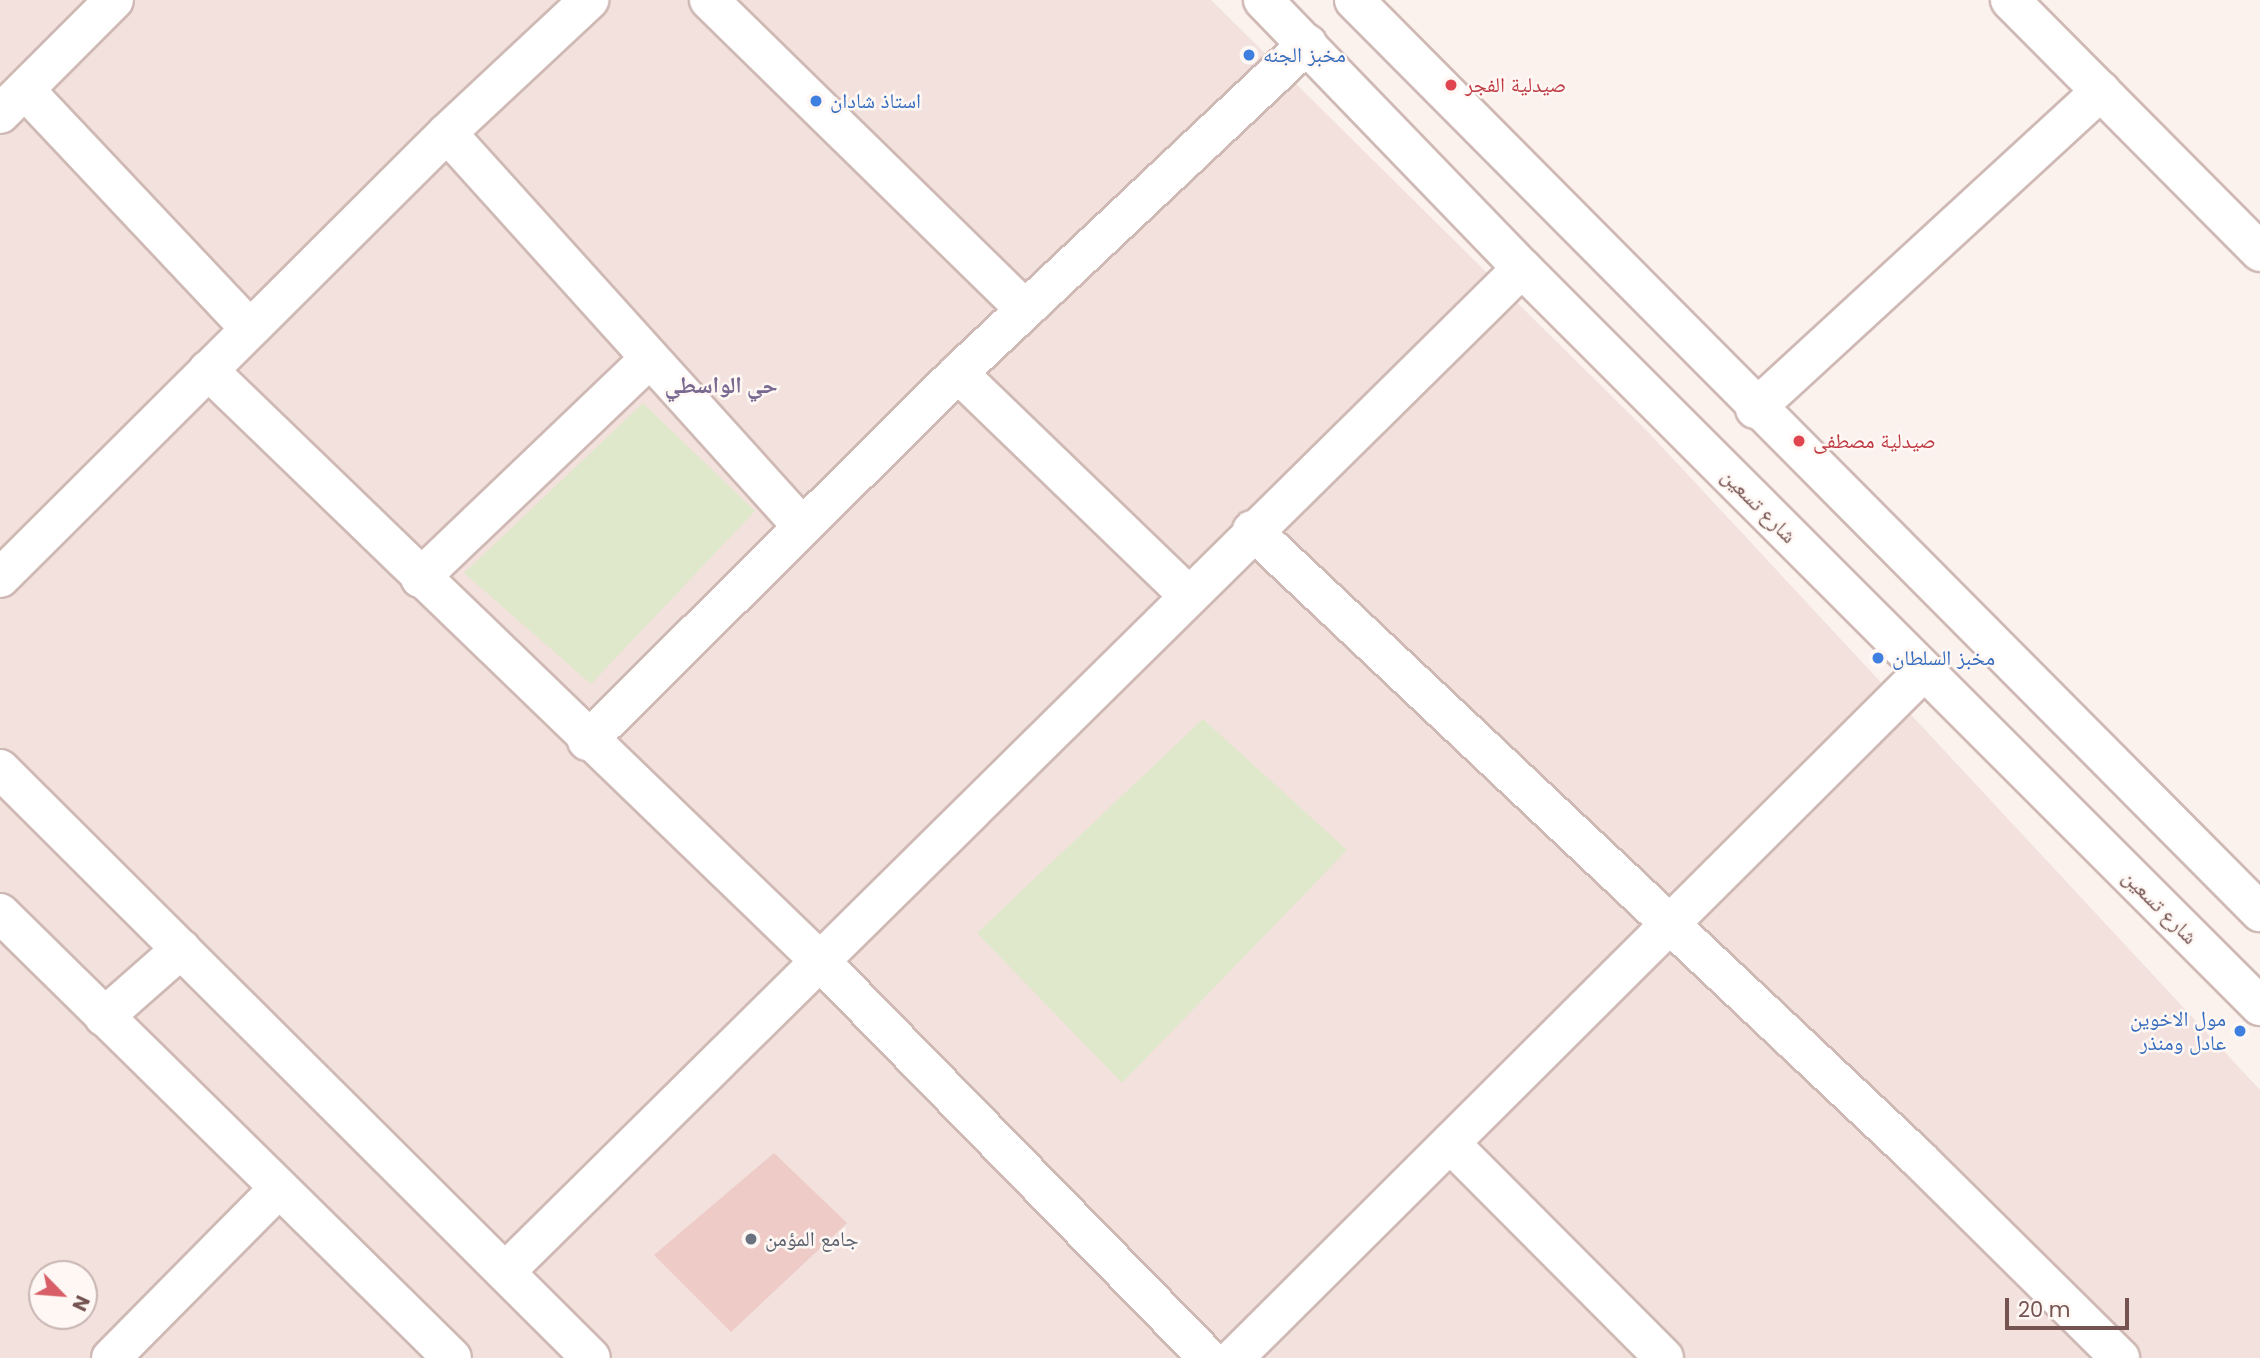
<!DOCTYPE html>
<html>
<head>
<meta charset="utf-8">
<style>
	body { margin:0 }
	#map { position:relative; width:2260px; height:1358px; overflow:hidden; background:#fbf1ed; font-family:Poppins,"Noto Naskh Arabic",sans-serif }
	div>[style] { position:absolute }
	.residential>* { inset:0; background:#f2e1dc }
	.green>* { inset:0; background:#e0e8cc }
	.building>* { inset:0; background:#eecbc7 }
	.roads { filter:drop-shadow(2px 0 #cfb9b5) drop-shadow(-2px 0 #cfb9b5) drop-shadow(0 2px #cfb9b5) drop-shadow(0 -2px #cfb9b5) }
	.street>* { height:38px; margin:-19px; padding:0 19px; transform-origin:19px; border-radius:19px; background:#fff }
	.secondary>* { height:38px; margin:-19px; padding:0 19px; transform-origin:19px; border-radius:19px; background:#fff }
	.dots>* { width:19px; height:19px; translate:-50% -50%; box-sizing:border-box; border:4px solid #fef7f3; border-radius:50% }
	span { translate:-50% -50%; white-space:nowrap; text-align:center; line-height:1.15; -webkit-text-stroke:5px #fef7f3; paint-order:stroke }
	.shop-label { font-size:21px; color:#366cbe }
	.left { translate:0 -50%; text-align:left }
	.right { translate:-100% -50%; text-align:right }
	.health-label { font-size:21px; color:#be3a42 }
	.street-label { font-size:21px; color:#755351 }
	.worship-label { font-size:21px; color:#5b616d }
	.neighbourhood-label { font-size:23px; color:#786990; font-weight:700 }
	.north { position:absolute; left:28px; top:1260px; width:70px; height:70px; box-sizing:border-box; background:#fef7f3; border:2px solid #c7b5b2; border-radius:50%; rotate:115deg; font-size:19px; font-weight:700; line-height:28px; text-align:center; color:#755351 }
	.north::after { content:''; display:block; margin:auto; width:24px; height:32px; background:#d85f68; clip-path:polygon(50% 0,100% 100%,50% 72%,0 100%) }
	.scale { position:absolute; left:2005px; top:1298px; width:124px; height:32px; box-sizing:border-box; border:4px solid #755351; border-top:0; padding-left:9px; font-size:21px; line-height:24px; white-space:nowrap; color:#755351; -webkit-text-stroke:5px #fef7f3; paint-order:stroke }
</style>
</head>
<body>
<div id="map">
	<div class="residential">
		<i style="clip-path:polygon(evenodd,0 0,1211px 0,1649px 433px,2260px 1090px,2260px 1358px,0 1358px,0 0,42px 1274px,84px 1274px,84px 1316px,42px 1316px,42px 1274px)"></i>
	</div>
	<div class="green">
		<i style="clip-path:polygon(643px 403px,755px 511px,591px 684px,464px 573px)"></i>
		<i style="clip-path:polygon(1203px 719px,1347px 850px,1122px 1083px,977px 933px)"></i>
	</div>
	<div class="building">
		<i style="clip-path:polygon(774px 1153px,847px 1223px,731px 1332px,654px 1255px)"></i>
	</div>
	<div class="roads">
		<div class="street">
			<i style="left:709px;top:0;width:442px;rotate:44.4deg"></i>
			<i style="left:2010px;top:0;width:355px;rotate:45.2deg"></i>
			<i style="left:25px;top:90px;width:328px;rotate:46.7deg"></i>
			<i style="left:0;top:114px;width:161px;rotate:-45deg"></i>
			<i style="left:447px;top:133px;width:528px;rotate:47.92deg"></i>
			<i style="left:208px;top:370px;width:849px;rotate:44deg"></i>
			<i style="left:819px;top:960px;width:557px;rotate:45.66deg"></i>
			<i style="left:958px;top:373px;width:320px;rotate:44deg"></i>
			<i style="left:1755px;top:409px;width:470px;rotate:-42.6deg"></i>
			<i style="left:1252px;top:530px;width:917px;rotate:43.32deg"></i>
			<i style="left:1919px;top:1159px;width:283px;rotate:44.7deg"></i>
			<i style="left:0;top:578px;width:631px;rotate:-44.87deg"></i>
			<i style="left:447px;top:133px;width:195px;rotate:-43.1deg"></i>
			<i style="left:420px;top:578px;width:317px;rotate:-43.7deg"></i>
			<i style="left:587px;top:741px;width:523px;rotate:-44.77deg"></i>
			<i style="left:958px;top:373px;width:480px;rotate:-43.3deg"></i>
			<i style="left:0;top:769px;width:834px;rotate:44.9deg"></i>
			<i style="left:0;top:913px;width:634px;rotate:44.55deg"></i>
			<i style="left:104px;top:1017px;width:103px;rotate:-41.4deg"></i>
			<i style="left:1450px;top:1143px;width:303px;rotate:45.1deg"></i>
			<i style="left:505px;top:1272px;width:1429px;rotate:-44.63deg"></i>
			<i style="left:111px;top:1358px;width:238px;rotate:-45.3deg"></i>
			<i style="left:1234px;top:1358px;width:974px;rotate:-44.88deg"></i>
		</div>
		<div class="secondary">
			<i style="left:1263px;top:0;width:373px;rotate:46deg"></i>
			<i style="left:1522px;top:268px;width:1044px;rotate:45deg"></i>
			<i style="left:1354px;top:0;width:1286px;rotate:45.19deg"></i>
		</div>
	</div>
	<div class="dots">
		<i style="left:1249px;top:55px;background:#3f7fe0"></i>
		<i style="left:1451px;top:85px;background:#e0444e"></i>
		<i style="left:816px;top:101px;background:#3f7fe0"></i>
		<i style="left:1799px;top:441px;background:#e0444e"></i>
		<i style="left:1878px;top:658px;background:#3f7fe0"></i>
		<i style="left:2240px;top:1031px;background:#3f7fe0"></i>
		<i style="left:751px;top:1239px;background:#6b7280"></i>
	</div>
	<div class="shop-label">
		<span class="left" style="left:1263px;top:55px">مخبز الجنه</span>
		<span class="left" style="left:830px;top:101px">استاذ شادان</span>
		<span class="left" style="left:1892px;top:658px">مخبز السلطان</span>
		<span class="right" style="left:2226px;top:1031px">مول الاخوين<br>عادل ومنذر</span>
	</div>
	<div class="health-label">
		<span class="left" style="left:1465px;top:85px">صيدلية الفجر</span>
		<span class="left" style="left:1813px;top:441px">صيدلية مصطفى</span>
	</div>
	<div class="street-label">
		<span style="left:1759px;top:506px;rotate:45deg">شارع تسعين</span>
		<span style="left:2160px;top:907px;rotate:45deg">شارع تسعين</span>
	</div>
	<div class="worship-label">
		<span class="left" style="left:765px;top:1239px">جامع المؤمن</span>
	</div>
	<div class="neighbourhood-label">
		<span style="left:721px;top:385px">حي الواسطي</span>
	</div>
	<div class="north">N</div>
	<div class="scale">20 m</div>
</div>
</body>
</html>
